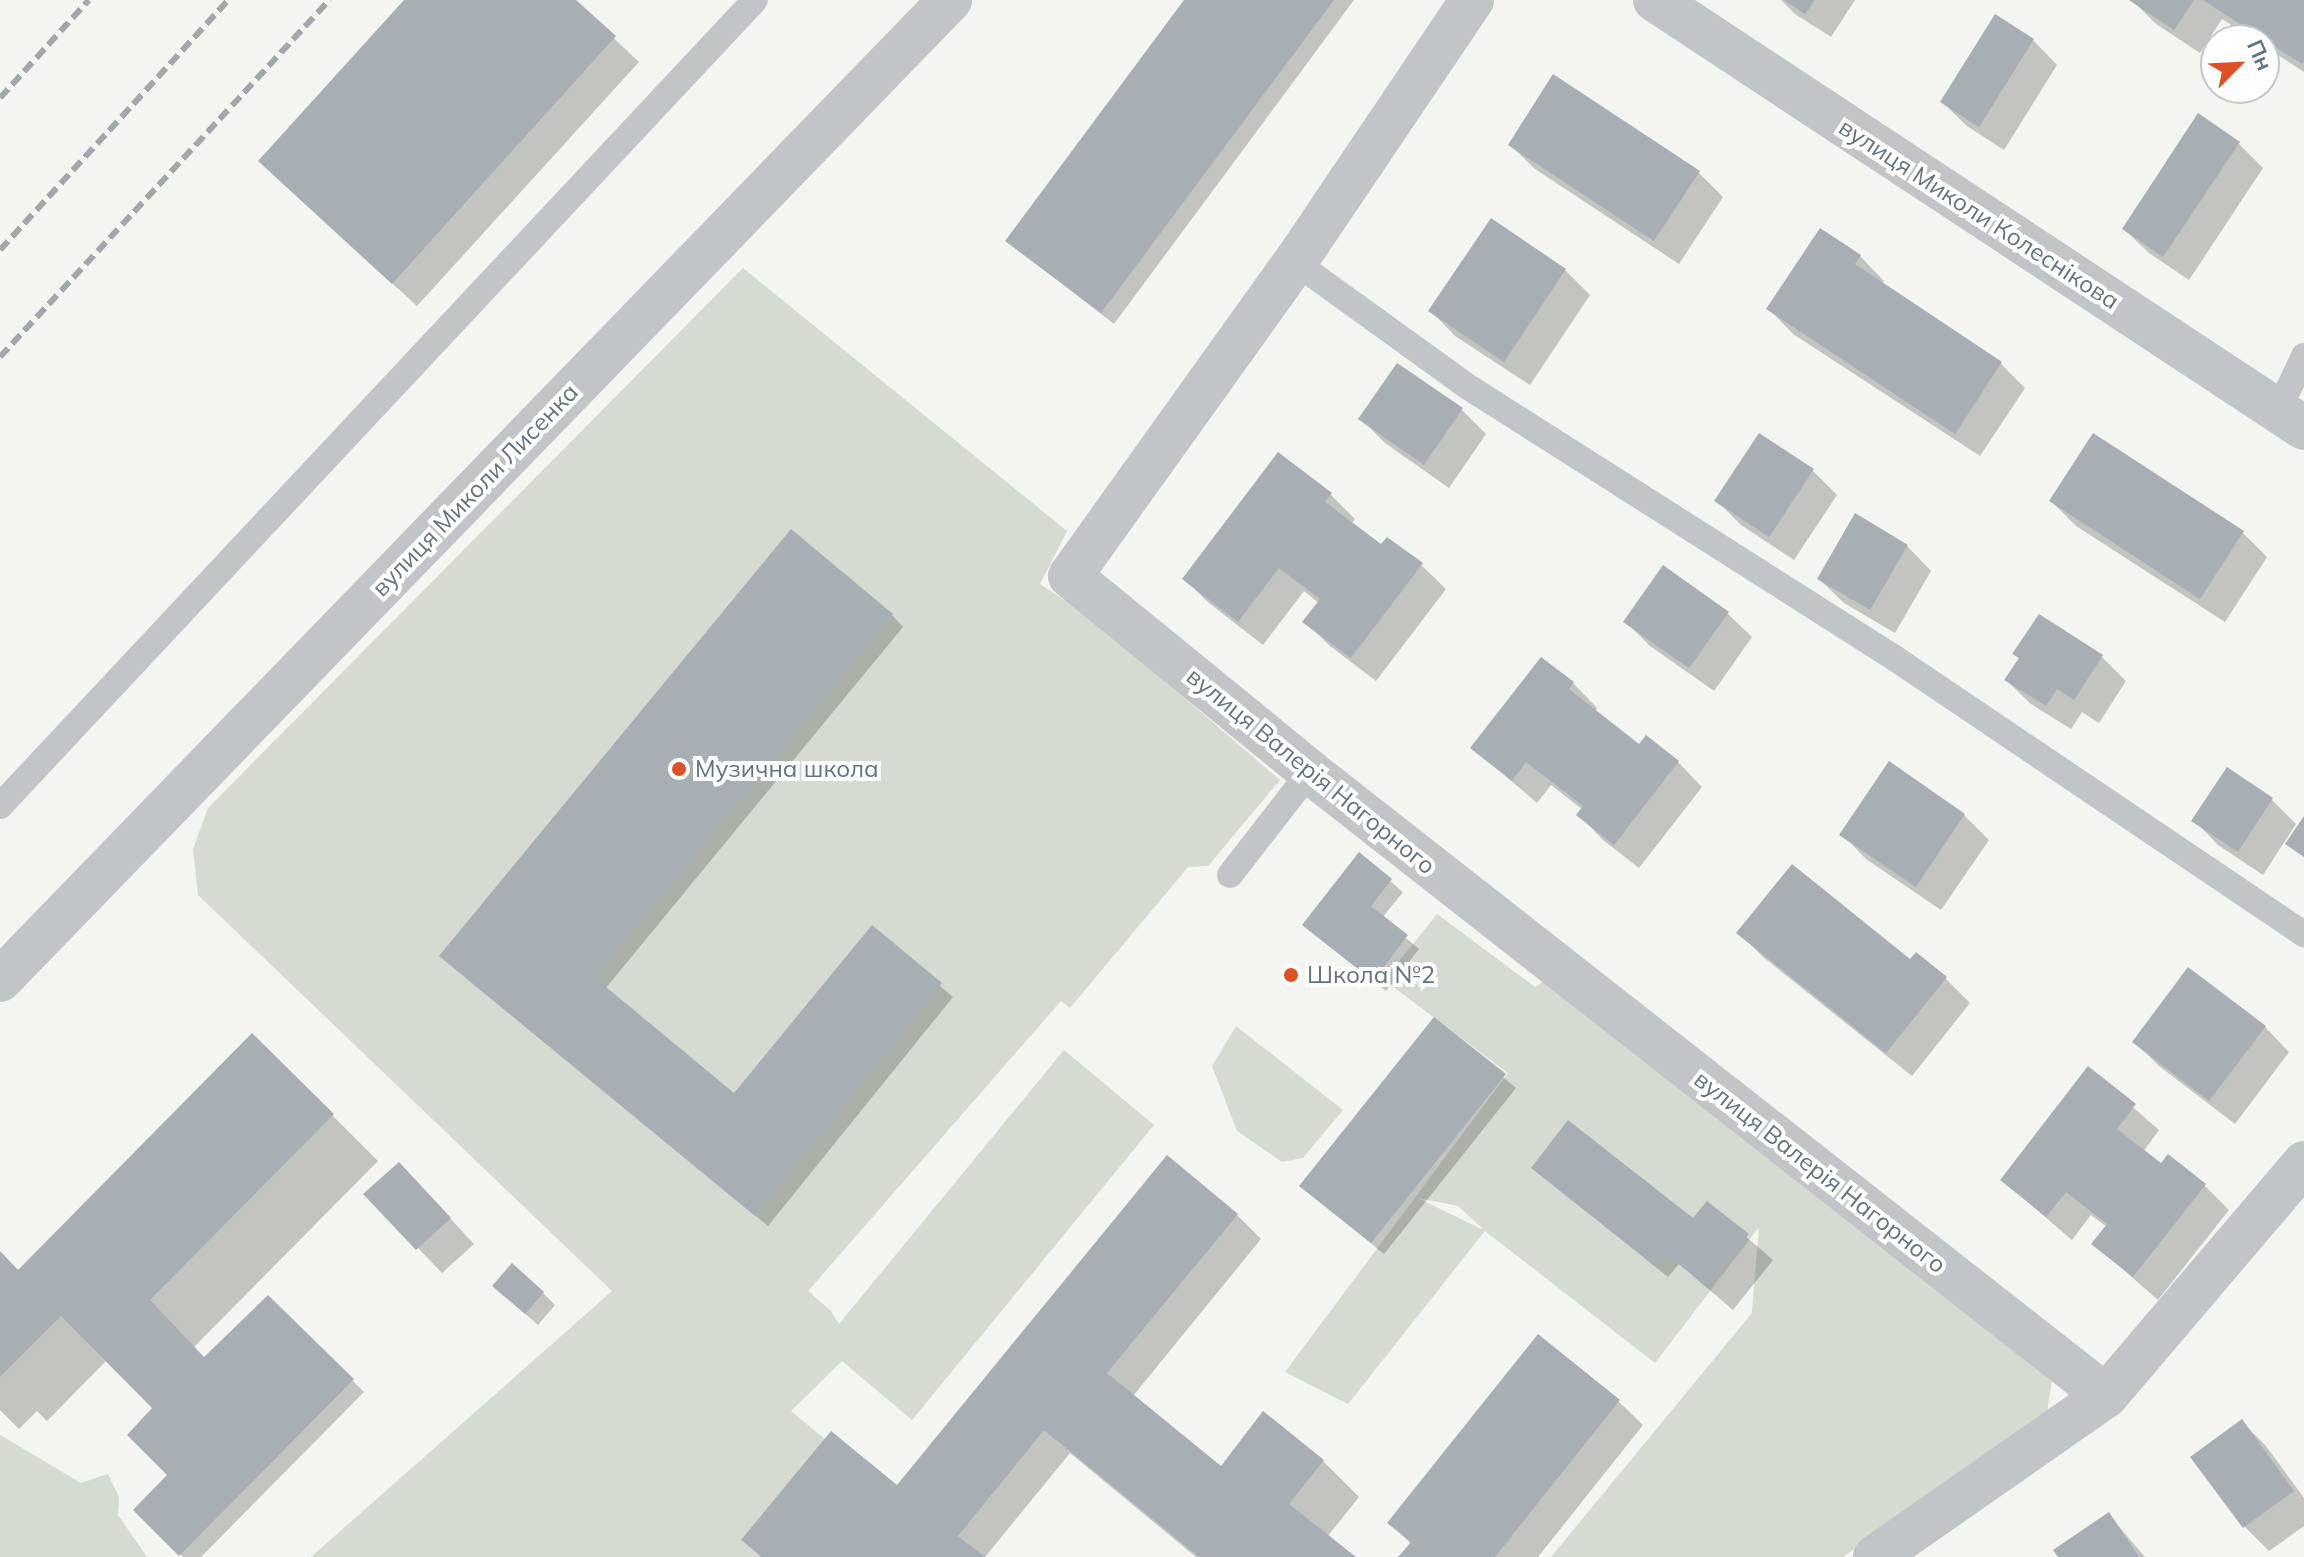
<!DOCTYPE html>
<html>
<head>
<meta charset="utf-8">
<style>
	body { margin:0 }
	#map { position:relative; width:2304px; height:1557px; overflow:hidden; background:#f4f4f0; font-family:Mulish,sans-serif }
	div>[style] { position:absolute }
	.green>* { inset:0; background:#d5dbd1 }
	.shadow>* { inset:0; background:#0003 }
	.building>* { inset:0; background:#a7afb4 }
	.lane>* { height:26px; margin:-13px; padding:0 13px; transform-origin:13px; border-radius:13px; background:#c1c5c8 }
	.street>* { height:44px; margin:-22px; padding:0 22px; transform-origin:22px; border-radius:22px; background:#c1c5c8 }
	.rail>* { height:6px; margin-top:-3px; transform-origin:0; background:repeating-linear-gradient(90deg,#a2a7ac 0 12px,transparent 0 18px) }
	.dots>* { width:22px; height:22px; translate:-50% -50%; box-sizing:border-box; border:4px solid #fff; border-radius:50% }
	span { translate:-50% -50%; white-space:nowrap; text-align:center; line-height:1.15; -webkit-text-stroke:8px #fff; paint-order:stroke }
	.street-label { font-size:24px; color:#637380 }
	.poi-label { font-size:24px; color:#637380 }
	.left { translate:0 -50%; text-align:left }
	.north { position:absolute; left:2200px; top:24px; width:80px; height:80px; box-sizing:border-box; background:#fff; border:2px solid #c1c7cc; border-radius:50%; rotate:66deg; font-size:22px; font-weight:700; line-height:32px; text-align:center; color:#637380 }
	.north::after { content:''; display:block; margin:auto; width:28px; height:36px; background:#dd5126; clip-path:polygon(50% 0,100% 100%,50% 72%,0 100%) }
</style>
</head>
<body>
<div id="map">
	<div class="green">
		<i style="clip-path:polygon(743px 268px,1067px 531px,1040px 584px,1090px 617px,1280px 780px,1208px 866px,1188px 867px,1070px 1008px,1061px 1001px,808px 1291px,831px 1311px,839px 1324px,1064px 1050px,1154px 1125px,912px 1420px,842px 1361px,791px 1411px,967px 1557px,311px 1557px,612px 1291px,198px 895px,193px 849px,208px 808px)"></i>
		<i style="clip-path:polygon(evenodd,1437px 914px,1535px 987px,1574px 962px,2057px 1346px,2047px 1413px,1843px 1557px,1551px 1557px,1752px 1313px,1759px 1227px,1655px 1363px,1485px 1231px,1348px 1404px,1285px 1372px,1508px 1073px,1384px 980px,1437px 914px,1418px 1198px,1458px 1206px,1482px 1228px,1481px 1229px,1418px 1198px)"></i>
		<i style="clip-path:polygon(1236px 1026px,1343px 1110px,1303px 1158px,1282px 1162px,1237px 1131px,1212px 1066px)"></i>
		<i style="clip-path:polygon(0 1435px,81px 1483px,108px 1474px,119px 1497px,118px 1515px,147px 1557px,0 1557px)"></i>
	</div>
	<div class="shadow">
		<i style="clip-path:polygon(406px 0,573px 0,639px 62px,417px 306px,285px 185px)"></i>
		<i style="clip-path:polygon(1186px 0,1354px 0,1114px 324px,1007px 241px)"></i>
		<i style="clip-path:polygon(1781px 0,1855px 0,1831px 37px,1795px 14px)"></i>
		<i style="clip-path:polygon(2132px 0,2304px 0,2304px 72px,2264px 46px,2264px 40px,2255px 40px,2222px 19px,2200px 53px,2156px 24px)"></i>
		<i style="clip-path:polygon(2033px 40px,2057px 65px,2004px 150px,1967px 126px,1942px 102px)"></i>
		<i style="clip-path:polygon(2239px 144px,2263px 168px,2189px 280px,2149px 253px,2124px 229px)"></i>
		<i style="clip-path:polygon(1510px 145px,1699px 173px,1723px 197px,1679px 264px,1535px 169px)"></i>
		<i style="clip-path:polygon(1860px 256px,1884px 281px,1882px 284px,2000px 363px,2025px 388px,1980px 456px,1793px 334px,1769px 309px)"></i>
		<i style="clip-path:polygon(1565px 270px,1590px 295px,1530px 385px,1455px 336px,1431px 311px)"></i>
		<i style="clip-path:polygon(1462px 410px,1486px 434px,1449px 488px,1385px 443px,1361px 419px)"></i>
		<i style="clip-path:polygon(1760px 436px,1813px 471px,1837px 495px,1794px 560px,1741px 525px,1717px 501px)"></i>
		<i style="clip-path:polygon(1331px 495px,1355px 519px,1351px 524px,1381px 547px,1421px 565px,1446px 589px,1376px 681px,1330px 646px,1305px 622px,1319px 603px,1304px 591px,1263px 645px,1209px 603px,1184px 579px)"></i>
		<i style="clip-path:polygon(2051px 501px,2242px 532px,2267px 557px,2225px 622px,2076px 526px)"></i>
		<i style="clip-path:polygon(1907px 546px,1931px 571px,1895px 633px,1844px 603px,1819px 579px)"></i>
		<i style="clip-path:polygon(1727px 613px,1752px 637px,1714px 691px,1650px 646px,1626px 622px)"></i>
		<i style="clip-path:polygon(892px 615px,903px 627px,605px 989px,734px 1096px,872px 928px,953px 997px,768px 1226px,441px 956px)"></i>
		<i style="clip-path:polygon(2039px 617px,2102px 657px,2126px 681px,2099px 723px,2082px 712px,2071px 729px,2031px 704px,2006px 680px,2020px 659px,2015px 654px)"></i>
		<i style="clip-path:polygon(1542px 660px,1573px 683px,1597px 708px,1595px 712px,1639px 747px,1678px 762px,1702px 787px,1639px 868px,1603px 840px,1579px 815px,1583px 810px,1551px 785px,1537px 803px,1473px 748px)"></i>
		<i style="clip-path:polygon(2272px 800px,2296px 824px,2263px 875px,2218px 845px,2194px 820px)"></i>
		<i style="clip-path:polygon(1964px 815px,1989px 840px,1941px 910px,1866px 859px,1842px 834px)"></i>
		<i style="clip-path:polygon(1359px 855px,1403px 892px,1382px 918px,1419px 949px,1386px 991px,1304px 925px)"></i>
		<i style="clip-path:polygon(1739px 933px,1911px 962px,1946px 979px,1970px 1003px,1912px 1076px,1763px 957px)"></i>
		<i style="clip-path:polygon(2189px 970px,2265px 1027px,2289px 1052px,2235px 1124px,2159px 1066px,2135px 1042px)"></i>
		<i style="clip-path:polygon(1434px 1020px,1516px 1088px,1384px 1254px,1314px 1197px)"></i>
		<i style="clip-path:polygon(252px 1035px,378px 1161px,193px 1348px,205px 1360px,268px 1298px,364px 1392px,201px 1557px,183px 1557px,136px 1510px,170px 1475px,155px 1408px,107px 1360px,47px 1421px,37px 1411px,19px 1429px,0 1410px,0 1254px,18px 1272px)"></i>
		<i style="clip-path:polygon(2089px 1069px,2159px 1130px,2143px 1152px,2161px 1166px,2204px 1185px,2229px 1210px,2158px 1300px,2094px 1244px,2107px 1227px,2091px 1215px,2072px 1240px,2002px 1180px)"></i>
		<i style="clip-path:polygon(1533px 1168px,1694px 1221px,1708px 1204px,1773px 1260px,1733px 1310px,1679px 1264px,1668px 1277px)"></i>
		<i style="clip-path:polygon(423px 1189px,474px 1244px,442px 1273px,366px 1194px)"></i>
		<i style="clip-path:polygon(1237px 1215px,1261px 1239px,1133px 1396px,1221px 1468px,1323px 1461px,1359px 1497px,1327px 1537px,1353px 1557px,1196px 1557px,1070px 1453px,985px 1557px,761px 1557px,744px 1540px,905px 1494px)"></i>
		<i style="clip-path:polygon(543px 1293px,555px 1305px,538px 1325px,507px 1298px)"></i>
		<i style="clip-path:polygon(1618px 1401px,1643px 1425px,1538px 1557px,1401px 1557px,1411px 1544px,1390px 1523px)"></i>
		<i style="clip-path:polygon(2242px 1422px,2266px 1446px,2304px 1498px,2304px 1526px,2269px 1551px,2245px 1527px)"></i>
		<i style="clip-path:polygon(2109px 1515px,2145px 1557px,2060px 1557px)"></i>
	</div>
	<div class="building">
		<i style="clip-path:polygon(404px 0,576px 0,616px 36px,392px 284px,258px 161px)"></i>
		<i style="clip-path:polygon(1184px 0,1334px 0,1101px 313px,1005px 241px)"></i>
		<i style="clip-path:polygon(1784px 0,1815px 0,1805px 14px)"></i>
		<i style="clip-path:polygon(2129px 0,2194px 0,2174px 30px)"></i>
		<i style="clip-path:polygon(2203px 0,2304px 0,2304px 61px,2302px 64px)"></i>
		<i style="clip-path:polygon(1995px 14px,2034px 39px,1979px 127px,1940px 102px)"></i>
		<i style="clip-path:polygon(1553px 74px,1700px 171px,1654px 241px,1508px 145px)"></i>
		<i style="clip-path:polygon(2198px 113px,2240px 142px,2163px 257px,2122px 229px)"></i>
		<i style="clip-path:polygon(1491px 218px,1566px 269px,1504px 362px,1428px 311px)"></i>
		<i style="clip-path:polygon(1820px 228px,1861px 255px,1855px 264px,2002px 362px,1955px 434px,1766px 309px)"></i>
		<i style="clip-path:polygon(1397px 363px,1463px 408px,1424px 465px,1358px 419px)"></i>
		<i style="clip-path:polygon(1759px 433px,1814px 469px,1769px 537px,1714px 501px)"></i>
		<i style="clip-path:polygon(2093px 433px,2244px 531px,2200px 599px,2049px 501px)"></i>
		<i style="clip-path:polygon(1278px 452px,1332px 493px,1325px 502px,1381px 544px,1387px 537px,1423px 563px,1351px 658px,1302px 622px,1320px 599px,1279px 568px,1238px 622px,1182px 579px)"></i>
		<i style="clip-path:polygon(1855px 513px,1908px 545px,1870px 610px,1817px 579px)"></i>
		<i style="clip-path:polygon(791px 529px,893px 614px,594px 977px,734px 1093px,872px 925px,942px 983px,755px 1216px,439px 956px)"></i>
		<i style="clip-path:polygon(1663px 565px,1729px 612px,1689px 668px,1623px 622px)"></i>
		<i style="clip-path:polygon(2039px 614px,2103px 655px,2074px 700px,2057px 689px,2046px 706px,2004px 680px,2019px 658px,2012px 654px)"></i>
		<i style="clip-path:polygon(1541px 657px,1574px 682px,1569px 689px,1639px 744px,1646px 735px,1679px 761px,1614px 845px,1576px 815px,1583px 806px,1526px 762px,1512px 781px,1470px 748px)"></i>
		<i style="clip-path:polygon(1889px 761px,1965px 814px,1916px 887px,1839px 835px)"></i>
		<i style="clip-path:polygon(2227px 767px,2273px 798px,2238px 852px,2191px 821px)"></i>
		<i style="clip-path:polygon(2304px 816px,2304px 857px,2285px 844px)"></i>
		<i style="clip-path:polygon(1359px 852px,1392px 879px,1371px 906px,1408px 935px,1373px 981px,1302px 925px)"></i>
		<i style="clip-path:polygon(1792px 864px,1910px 959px,1916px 952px,1947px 977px,1886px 1053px,1736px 933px)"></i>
		<i style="clip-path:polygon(2188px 967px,2266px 1026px,2209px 1101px,2132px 1042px)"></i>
		<i style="clip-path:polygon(1434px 1017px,1506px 1074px,1371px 1243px,1299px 1186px)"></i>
		<i style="clip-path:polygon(252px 1033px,334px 1114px,150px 1300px,204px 1357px,268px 1295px,354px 1379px,179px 1556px,133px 1510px,167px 1475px,127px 1435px,152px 1408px,61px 1316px,0 1377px,0 1251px,18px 1270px)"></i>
		<i style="clip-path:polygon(2088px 1066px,2136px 1104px,2117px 1129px,2161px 1163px,2168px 1154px,2206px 1184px,2133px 1277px,2091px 1244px,2107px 1224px,2066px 1192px,2046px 1217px,2000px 1180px)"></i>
		<i style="clip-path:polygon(1568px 1120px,1693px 1218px,1707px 1201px,1749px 1234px,1708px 1287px,1666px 1254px,1656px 1267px,1531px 1168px)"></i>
		<i style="clip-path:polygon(1167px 1155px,1238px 1214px,1107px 1373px,1221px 1466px,1263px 1411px,1324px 1460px,1289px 1504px,1356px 1557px,1199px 1557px,1044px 1430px,958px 1536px,985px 1557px,762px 1557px,741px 1540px,831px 1431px,897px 1485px)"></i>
		<i style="clip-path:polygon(399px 1162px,451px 1218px,416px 1250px,363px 1194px)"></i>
		<i style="clip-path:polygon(512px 1263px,544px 1292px,525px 1314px,492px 1286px)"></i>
		<i style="clip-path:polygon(1538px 1334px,1620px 1400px,1495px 1557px,1398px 1557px,1411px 1542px,1387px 1523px)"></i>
		<i style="clip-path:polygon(2242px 1419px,2294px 1491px,2243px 1528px,2190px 1457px)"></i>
		<i style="clip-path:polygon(2109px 1512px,2139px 1557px,2058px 1557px,2053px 1550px)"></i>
	</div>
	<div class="lane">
		<i style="left:1295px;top:262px;width:216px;rotate:35.8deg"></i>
		<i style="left:1470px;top:388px;width:505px;rotate:32.46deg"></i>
		<i style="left:1896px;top:659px;width:492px;rotate:34deg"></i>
		<i style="left:2278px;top:411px;width:61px;rotate:-64.7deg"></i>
		<i style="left:0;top:806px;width:1104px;rotate:-46.87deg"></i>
		<i style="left:1230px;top:875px;width:130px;rotate:-52.2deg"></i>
	</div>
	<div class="street">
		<i style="left:1472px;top:0;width:316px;rotate:124deg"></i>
		<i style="left:1295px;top:262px;width:386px;rotate:125.6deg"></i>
		<i style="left:1070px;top:576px;width:310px;rotate:39.2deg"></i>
		<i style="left:1310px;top:772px;width:1011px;rotate:38.09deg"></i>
		<i style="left:1655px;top:0;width:777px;rotate:33.4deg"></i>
		<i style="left:0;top:980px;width:1365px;rotate:-45.89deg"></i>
		<i style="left:1875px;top:1557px;width:282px;rotate:-34.9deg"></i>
		<i style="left:2106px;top:1396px;width:306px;rotate:-49.6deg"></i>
	</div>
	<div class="rail">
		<i style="left:0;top:98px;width:132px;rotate:-47.8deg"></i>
		<i style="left:0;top:250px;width:338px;rotate:-47.6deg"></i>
		<i style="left:0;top:357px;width:486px;rotate:-47.3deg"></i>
	</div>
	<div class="dots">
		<i style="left:679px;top:769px;background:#dd5126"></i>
		<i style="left:1291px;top:975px;background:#dd5126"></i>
	</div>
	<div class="street-label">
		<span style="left:1979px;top:214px;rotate:33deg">вулиця Миколи Колеснікова</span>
		<span style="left:475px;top:490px;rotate:-46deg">вулиця Миколи Лисенка</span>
		<span style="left:1311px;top:771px;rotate:39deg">вулиця Валерія Нагорного</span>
		<span style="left:1820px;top:1172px;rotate:38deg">вулиця Валерія Нагорного</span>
	</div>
	<div class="poi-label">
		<span class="left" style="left:695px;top:769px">Музична школа</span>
		<span class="left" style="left:1307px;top:975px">Школа №2</span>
	</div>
	<div class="north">Пн</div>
</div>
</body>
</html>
